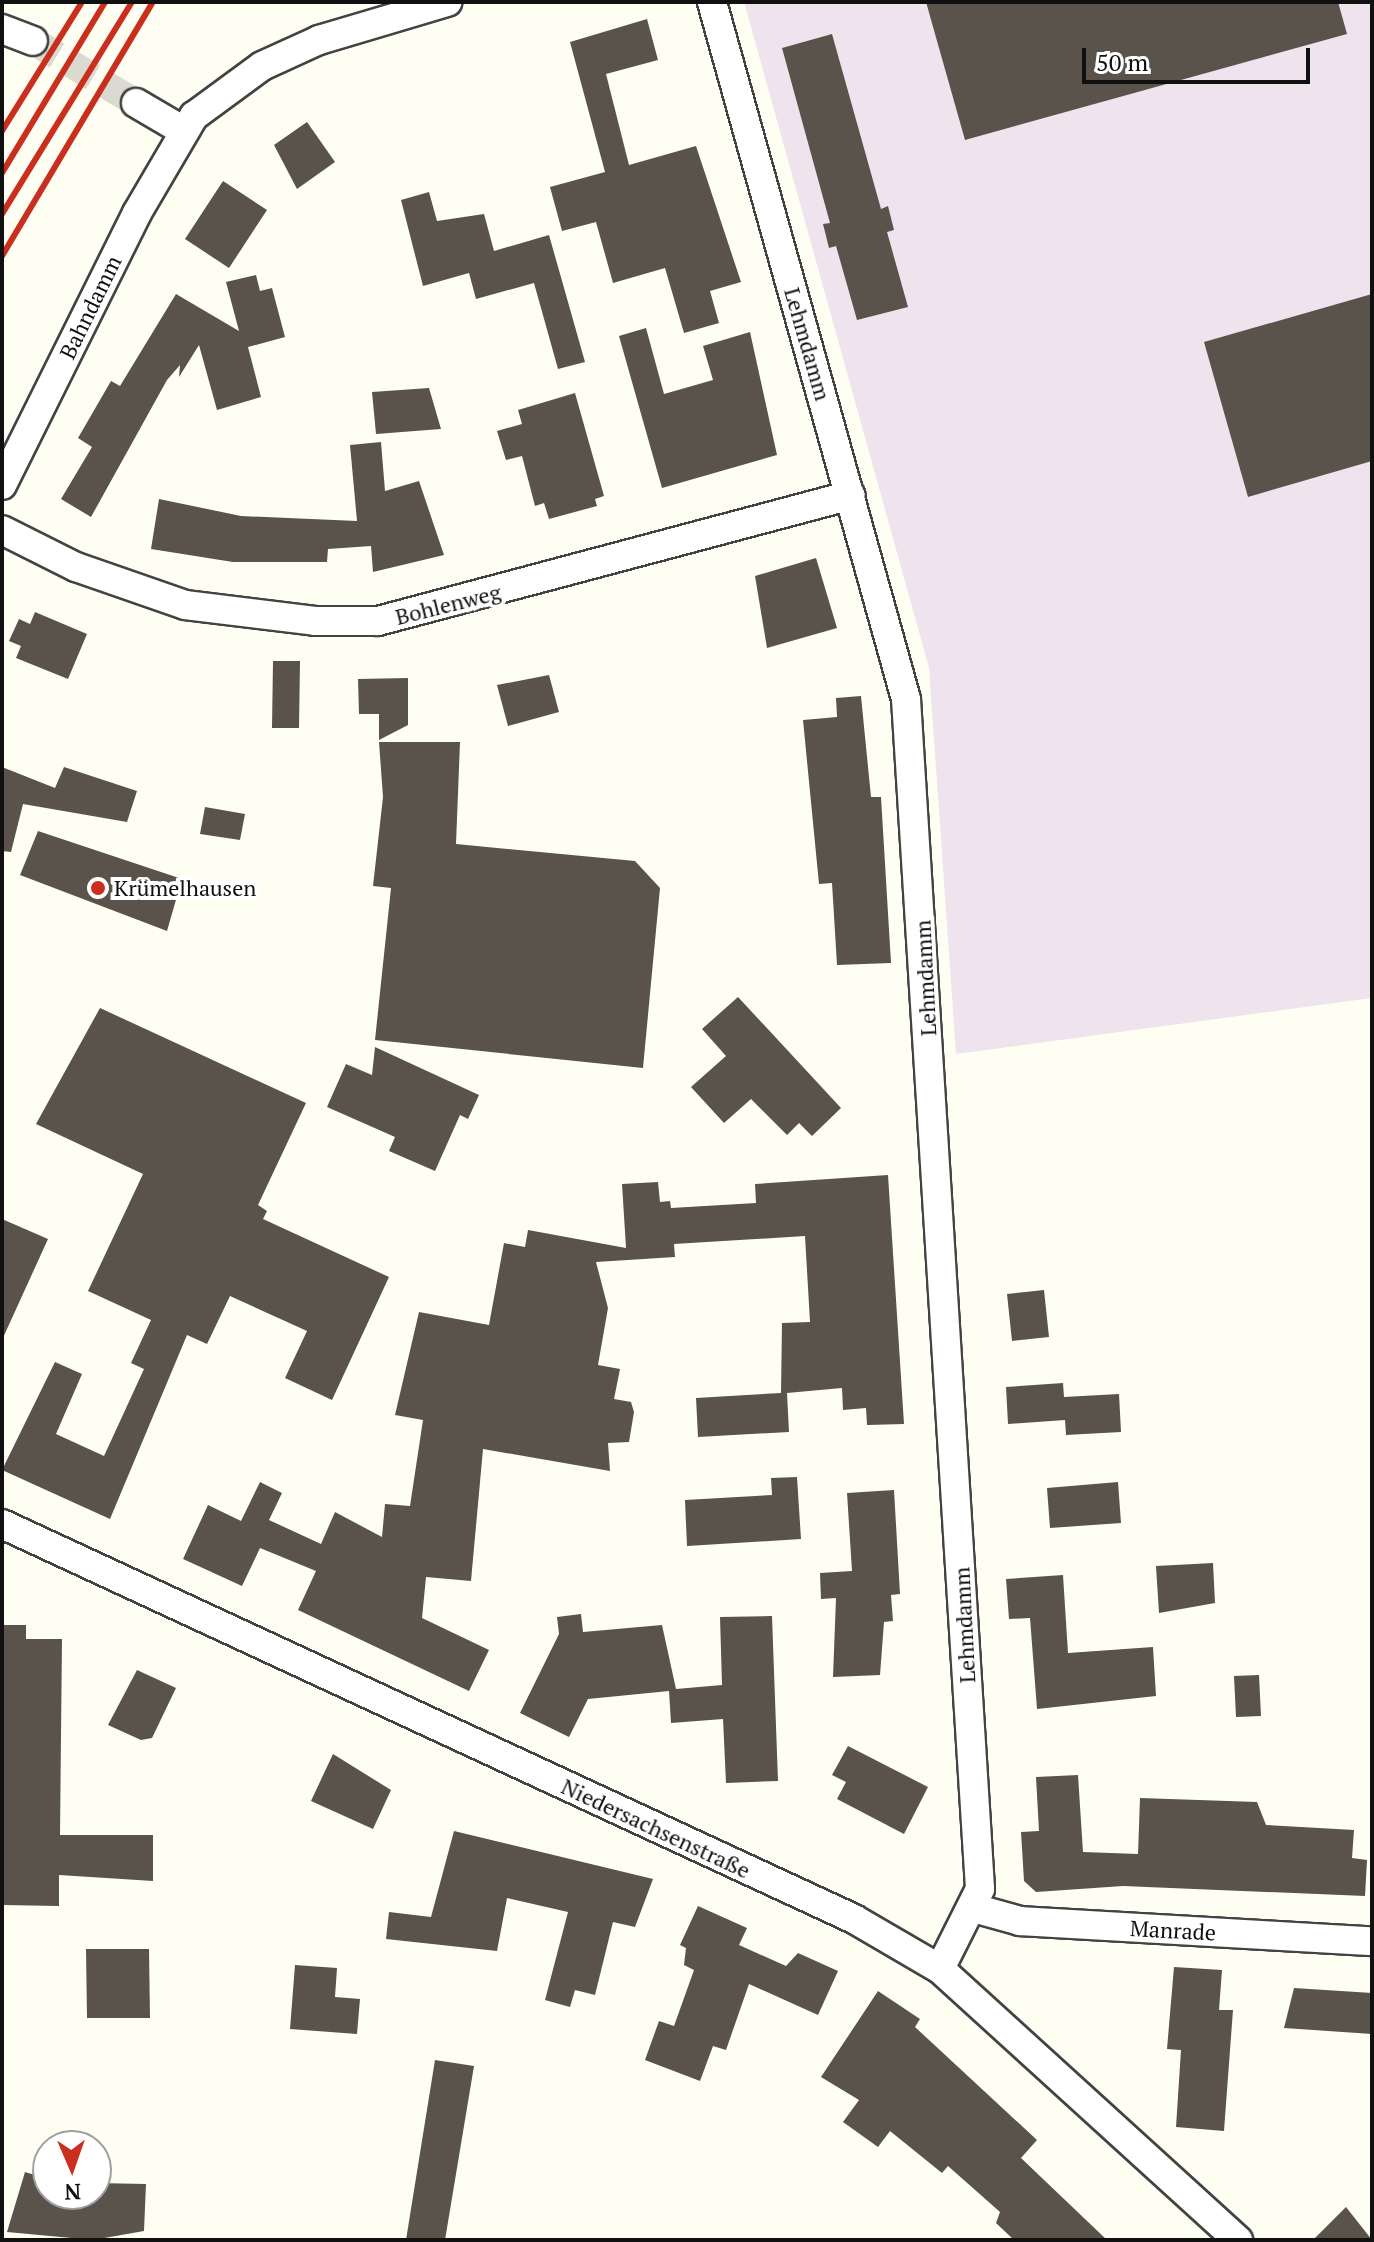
<!DOCTYPE html>
<html>
<head>
<meta charset="utf-8">
<style>
	body { margin:0 }
	#map { position:relative; width:1374px; height:2242px; overflow:hidden; background:#fffef3; font-family:"PT Serif",serif }
	div>[style] { position:absolute }
	.industrial>* { inset:0; background:#efe4ee }
	.building>* { inset:0; background:#59534b }
	.street-tunnel>* { height:28px; margin-top:-14px; transform-origin:0; background:repeating-linear-gradient(90deg,#dbdad1 0 28px,transparent 0 42px) }
	.roads { filter:drop-shadow(2px 0 #434343) drop-shadow(-2px 0 #434343) drop-shadow(0 2px #434343) drop-shadow(0 -2px #434343) }
	.street>* { height:28px; margin:-14px; padding:0 14px; transform-origin:14px; border-radius:14px; background:#fff }
	.rail>* { height:6px; margin:-3px; padding:0 3px; transform-origin:3px; border-radius:3px; background:#ca2f1e }
	.dots>* { width:22px; height:22px; translate:-50% -50%; box-sizing:border-box; border:4px solid #fff; border-radius:50% }
	span { translate:-50% -50%; white-space:nowrap; text-align:center; line-height:1.15; -webkit-text-stroke:8px #fff; paint-order:stroke }
	.street-label { font-size:22px; color:#101010 }
	.poi-label { font-size:22px; color:#101010 }
	.left { translate:0 -50%; text-align:left }
	.frame { position:absolute; inset:0; border:4px solid #101010; pointer-events:none }
	.north { position:absolute; left:32px; top:2130px; width:80px; height:80px; box-sizing:border-box; background:#fff; border:2px solid #9f9f9f; border-radius:50%; rotate:178deg; font-size:22px; font-weight:700; line-height:32px; text-align:center; color:#101010 }
	.north::after { content:''; display:block; margin:auto; width:28px; height:36px; background:#ca2f1e; clip-path:polygon(50% 0,100% 100%,50% 72%,0 100%) }
	.scale { position:absolute; left:1082px; top:48px; width:228px; height:36px; box-sizing:border-box; border:4px solid #101010; border-top:0; padding-left:10px; font-size:24px; line-height:28px; white-space:nowrap; color:#101010; -webkit-text-stroke:6px #fff; paint-order:stroke }
</style>
</head>
<body>
<div id="map">
	<div class="industrial">
		<i style="clip-path:polygon(744px 2px,1372px 2px,1372px 998px,956px 1054px,929px 668px)"></i>
	</div>
	<div class="building">
		<i style="clip-path:polygon(926px 2px,1338px 2px,1347px 34px,965px 140px)"></i>
		<i style="clip-path:polygon(647px 19px,658px 60px,606px 74px,629px 165px,696px 146px,741px 282px,710px 291px,719px 323px,684px 333px,665px 268px,613px 283px,596px 222px,562px 231px,550px 187px,605px 172px,570px 42px)"></i>
		<i style="clip-path:polygon(832px 34px,881px 209px,888px 206px,894px 230px,887px 232px,908px 307px,857px 320px,836px 246px,829px 248px,823px 224px,830px 223px,782px 48px)"></i>
		<i style="clip-path:polygon(307px 122px,335px 162px,297px 189px,274px 145px)"></i>
		<i style="clip-path:polygon(223px 181px,267px 210px,229px 268px,185px 239px)"></i>
		<i style="clip-path:polygon(429px 192px,437px 221px,484px 214px,494px 251px,549px 235px,585px 362px,558px 369px,534px 283px,476px 299px,469px 273px,423px 286px,401px 200px)"></i>
		<i style="clip-path:polygon(256px 275px,260px 291px,272px 288px,285px 337px,248px 347px,261px 397px,217px 410px,199px 345px,179px 377px,180px 365px,167px 380px,91px 517px,61px 499px,92px 447px,78px 438px,111px 381px,120px 386px,176px 294px,239px 331px,226px 282px)"></i>
		<i style="clip-path:polygon(1372px 294px,1372px 461px,1248px 497px,1204px 342px)"></i>
		<i style="clip-path:polygon(646px 328px,664px 394px,713px 380px,703px 346px,750px 332px,777px 455px,662px 488px,619px 336px)"></i>
		<i style="clip-path:polygon(429px 388px,441px 429px,376px 434px,372px 392px)"></i>
		<i style="clip-path:polygon(575px 393px,604px 496px,595px 499px,597px 506px,549px 519px,544px 503px,535px 506px,522px 456px,506px 460px,497px 431px,522px 424px,518px 410px)"></i>
		<i style="clip-path:polygon(381px 442px,385px 491px,419px 481px,444px 555px,373px 572px,371px 546px,328px 549px,327px 562px,233px 562px,151px 549px,159px 499px,241px 516px,357px 521px,350px 445px)"></i>
		<i style="clip-path:polygon(816px 558px,837px 628px,767px 648px,755px 576px)"></i>
		<i style="clip-path:polygon(35px 612px,87px 634px,68px 679px,16px 658px,21px 646px,9px 641px,19px 619px,30px 624px)"></i>
		<i style="clip-path:polygon(273px 661px,300px 661px,299px 728px,272px 728px)"></i>
		<i style="clip-path:polygon(549px 675px,559px 712px,508px 726px,497px 685px)"></i>
		<i style="clip-path:polygon(408px 678px,408px 725px,379px 740px,379px 714px,359px 714px,358px 679px)"></i>
		<i style="clip-path:polygon(861px 696px,871px 797px,881px 797px,891px 963px,837px 965px,832px 883px,819px 884px,803px 720px,837px 717px,836px 698px)"></i>
		<i style="clip-path:polygon(379px 742px,460px 742px,456px 844px,635px 861px,660px 888px,643px 1068px,375px 1040px,391px 888px,373px 886px,383px 797px)"></i>
		<i style="clip-path:polygon(2px 767px,55px 788px,64px 767px,137px 791px,127px 822px,23px 804px,11px 852px,2px 851px)"></i>
		<i style="clip-path:polygon(205px 807px,245px 814px,240px 840px,200px 834px)"></i>
		<i style="clip-path:polygon(38px 831px,182px 879px,167px 931px,20px 875px)"></i>
		<i style="clip-path:polygon(738px 997px,841px 1108px,812px 1136px,799px 1123px,787px 1135px,751px 1099px,724px 1123px,691px 1087px,726px 1056px,702px 1029px)"></i>
		<i style="clip-path:polygon(100px 1008px,306px 1103px,258px 1205px,267px 1211px,263px 1219px,389px 1277px,332px 1400px,285px 1378px,307px 1331px,230px 1296px,207px 1344px,187px 1335px,110px 1519px,2px 1470px,55px 1362px,82px 1374px,56px 1434px,104px 1456px,144px 1369px,131px 1363px,151px 1320px,88px 1291px,143px 1174px,36px 1124px)"></i>
		<i style="clip-path:polygon(375px 1047px,479px 1095px,468px 1119px,460px 1115px,435px 1171px,389px 1151px,395px 1137px,327px 1107px,346px 1064px,372px 1075px)"></i>
		<i style="clip-path:polygon(888px 1175px,904px 1424px,867px 1425px,866px 1408px,843px 1410px,842px 1388px,787px 1393px,789px 1432px,698px 1437px,696px 1398px,781px 1393px,782px 1323px,810px 1322px,805px 1236px,674px 1244px,675px 1257px,596px 1262px,608px 1308px,598px 1365px,620px 1369px,614px 1399px,631px 1402px,634px 1412px,629px 1442px,608px 1443px,610px 1471px,483px 1449px,471px 1581px,426px 1577px,422px 1618px,489px 1650px,469px 1691px,298px 1610px,316px 1571px,260px 1548px,242px 1586px,183px 1559px,208px 1505px,241px 1521px,260px 1482px,282px 1493px,269px 1520px,321px 1544px,335px 1512px,382px 1537px,385px 1504px,410px 1506px,423px 1420px,395px 1415px,419px 1312px,489px 1325px,504px 1243px,525px 1247px,528px 1230px,626px 1248px,622px 1184px,658px 1182px,660px 1202px,670px 1201px,671px 1208px,756px 1203px,755px 1184px)"></i>
		<i style="clip-path:polygon(2px 1219px,48px 1239px,2px 1340px)"></i>
		<i style="clip-path:polygon(1044px 1290px,1049px 1337px,1012px 1341px,1007px 1294px)"></i>
		<i style="clip-path:polygon(1063px 1383px,1064px 1397px,1119px 1394px,1121px 1432px,1066px 1435px,1065px 1420px,1008px 1424px,1006px 1387px)"></i>
		<i style="clip-path:polygon(797px 1477px,801px 1539px,687px 1546px,685px 1500px,772px 1495px,771px 1478px)"></i>
		<i style="clip-path:polygon(1118px 1482px,1121px 1523px,1050px 1528px,1047px 1488px)"></i>
		<i style="clip-path:polygon(894px 1490px,900px 1594px,891px 1595px,893px 1621px,884px 1622px,880px 1675px,833px 1677px,836px 1598px,821px 1599px,820px 1573px,852px 1571px,847px 1493px)"></i>
		<i style="clip-path:polygon(1213px 1563px,1215px 1603px,1159px 1613px,1156px 1566px)"></i>
		<i style="clip-path:polygon(1063px 1575px,1068px 1653px,1153px 1647px,1156px 1696px,1037px 1709px,1030px 1618px,1009px 1619px,1006px 1579px)"></i>
		<i style="clip-path:polygon(581px 1614px,583px 1632px,662px 1625px,676px 1689px,722px 1685px,720px 1617px,772px 1616px,778px 1781px,726px 1783px,723px 1719px,671px 1723px,669px 1691px,588px 1699px,569px 1737px,520px 1713px,559px 1634px,557px 1617px)"></i>
		<i style="clip-path:polygon(2px 1625px,26px 1625px,26px 1639px,62px 1639px,60px 1835px,153px 1835px,153px 1881px,59px 1875px,59px 1906px,2px 1905px)"></i>
		<i style="clip-path:polygon(137px 1670px,176px 1688px,152px 1738px,141px 1740px,108px 1725px)"></i>
		<i style="clip-path:polygon(1259px 1675px,1261px 1716px,1236px 1717px,1234px 1676px)"></i>
		<i style="clip-path:polygon(848px 1746px,928px 1787px,904px 1834px,837px 1799px,846px 1782px,832px 1775px)"></i>
		<i style="clip-path:polygon(333px 1754px,391px 1790px,373px 1829px,311px 1801px)"></i>
		<i style="clip-path:polygon(1078px 1775px,1083px 1852px,1138px 1854px,1140px 1798px,1257px 1802px,1266px 1825px,1354px 1830px,1352px 1858px,1367px 1860px,1365px 1896px,1123px 1886px,1036px 1892px,1024px 1881px,1021px 1832px,1039px 1831px,1036px 1777px)"></i>
		<i style="clip-path:polygon(454px 1831px,653px 1879px,635px 1927px,613px 1922px,595px 1995px,575px 1990px,570px 2007px,545px 2000px,568px 1912px,507px 1898px,497px 1951px,386px 1939px,389px 1912px,431px 1917px)"></i>
		<i style="clip-path:polygon(698px 1906px,747px 1928px,739px 1945px,786px 1966px,798px 1953px,838px 1971px,818px 2015px,749px 1984px,726px 2050px,713px 2046px,700px 2081px,645px 2060px,659px 2021px,674px 2026px,694px 1970px,684px 1965px,686px 1948px,680px 1945px)"></i>
		<i style="clip-path:polygon(86px 1949px,149px 1949px,150px 2018px,87px 2018px)"></i>
		<i style="clip-path:polygon(295px 1965px,337px 1968px,335px 1997px,360px 1999px,357px 2034px,290px 2029px)"></i>
		<i style="clip-path:polygon(1174px 1967px,1222px 1970px,1219px 2010px,1233px 2010px,1224px 2131px,1176px 2127px,1181px 2050px,1167px 2049px)"></i>
		<i style="clip-path:polygon(1294px 1988px,1372px 1993px,1372px 2034px,1284px 2028px)"></i>
		<i style="clip-path:polygon(878px 1991px,920px 2019px,915px 2027px,1037px 2140px,1021px 2158px,1107px 2240px,1014px 2240px,996px 2223px,1000px 2212px,948px 2166px,942px 2173px,890px 2131px,878px 2147px,843px 2122px,859px 2100px,821px 2077px)"></i>
		<i style="clip-path:polygon(435px 2060px,474px 2066px,445px 2240px,406px 2240px)"></i>
		<i style="clip-path:polygon(25px 2172px,48px 2179px,48px 2194px,96px 2194px,96px 2183px,146px 2184px,144px 2231px,93px 2240px,7px 2232px)"></i>
		<i style="clip-path:polygon(1346px 2207px,1372px 2240px,1313px 2240px)"></i>
	</div>
	<div class="street-tunnel">
		<i style="left:33px;top:41px;width:120px;rotate:31deg"></i>
	</div>
	<div class="roads">
		<div class="street">
			<i style="left:712px;top:2px;width:723px;rotate:74.45deg"></i>
			<i style="left:906px;top:699px;width:1192px;rotate:86.44deg"></i>
			<i style="left:980px;top:1889px;width:89px;rotate:116.6deg"></i>
			<i style="left:2px;top:29px;width:33px;rotate:21deg"></i>
			<i style="left:136px;top:103px;width:53px;rotate:30.4deg"></i>
			<i style="left:2px;top:485px;width:304px;rotate:-63.6deg"></i>
			<i style="left:137px;top:213px;width:113px;rotate:-59.6deg"></i>
			<i style="left:194px;top:116px;width:84px;rotate:-36.3deg"></i>
			<i style="left:262px;top:66px;width:63px;rotate:-24.5deg"></i>
			<i style="left:319px;top:40px;width:134px;rotate:-16.5deg"></i>
			<i style="left:2px;top:530px;width:83px;rotate:26.6deg"></i>
			<i style="left:76px;top:567px;width:115px;rotate:19.2deg"></i>
			<i style="left:185px;top:605px;width:131px;rotate:7deg"></i>
			<i style="left:315px;top:621px;width:63px"></i>
			<i style="left:378px;top:621px;width:489px;rotate:-14.9deg"></i>
			<i style="left:2px;top:1524px;width:939px;rotate:24.87deg"></i>
			<i style="left:854px;top:1919px;width:99px;rotate:30.2deg"></i>
			<i style="left:940px;top:1969px;width:403px;rotate:42.3deg"></i>
			<i style="left:977px;top:1909px;width:45px;rotate:15.6deg"></i>
			<i style="left:1020px;top:1921px;width:353px;rotate:3.3deg"></i>
		</div>
	</div>
	<div class="rail">
		<i style="left:2px;top:131px;width:152px;rotate:-58.2deg"></i>
		<i style="left:2px;top:173px;width:200px;rotate:-58.9deg"></i>
		<i style="left:2px;top:214px;width:249px;rotate:-58.5deg"></i>
		<i style="left:2px;top:256px;width:295px;rotate:-59.3deg"></i>
	</div>
	<div class="dots">
		<i style="left:98px;top:888px;background:#ca2f1e"></i>
	</div>
	<div class="street-label">
		<span style="left:90px;top:307px;rotate:-64deg">Bahndamm</span>
		<span style="left:808px;top:344px;rotate:74deg">Lehmdamm</span>
		<span style="left:448px;top:604px;rotate:-14deg">Bohlenweg</span>
		<span style="left:925px;top:978px;rotate:-93deg">Lehmdamm</span>
		<span style="left:964px;top:1625px;rotate:-93deg">Lehmdamm</span>
		<span style="left:656px;top:1828px;rotate:25deg">Niedersachsenstraße</span>
		<span style="left:1173px;top:1930px;rotate:3deg">Manrade</span>
	</div>
	<div class="poi-label">
		<span class="left" style="left:114px;top:888px">Krümelhausen</span>
	</div>
	<div class="frame"></div>
	<div class="north">N</div>
	<div class="scale">50 m</div>
</div>
</body>
</html>
